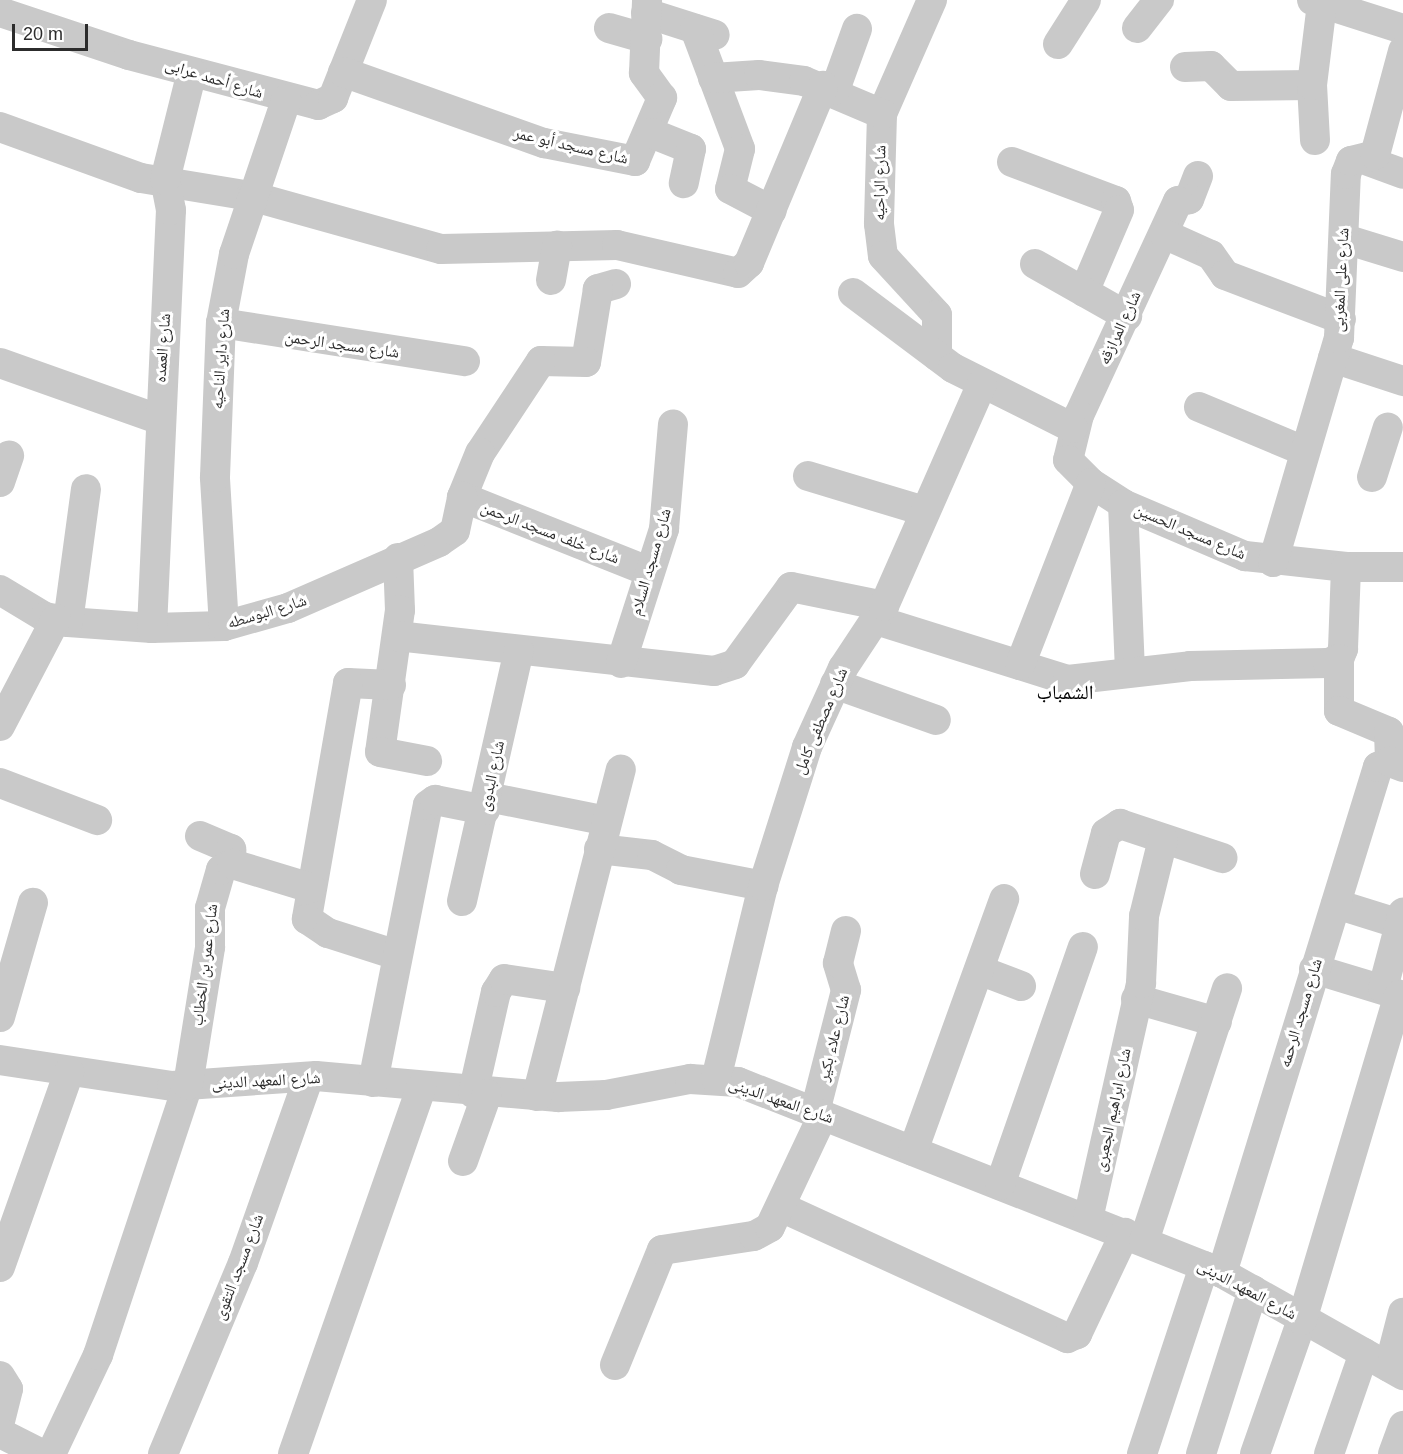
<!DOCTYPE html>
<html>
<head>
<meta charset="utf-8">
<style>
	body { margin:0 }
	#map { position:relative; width:1403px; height:1454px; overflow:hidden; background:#fff; font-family:Arial,"Noto Naskh Arabic",sans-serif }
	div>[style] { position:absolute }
	.minor>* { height:30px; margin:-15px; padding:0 15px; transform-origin:15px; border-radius:15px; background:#c9c9c9 }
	span { translate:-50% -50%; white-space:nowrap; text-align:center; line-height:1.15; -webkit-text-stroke:6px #fff; paint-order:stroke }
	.street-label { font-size:16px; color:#2c2c2c }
	.quarter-label { font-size:20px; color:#000 }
	.scale { position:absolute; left:12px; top:24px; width:76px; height:27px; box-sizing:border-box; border:3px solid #2c2c2c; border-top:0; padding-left:8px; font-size:18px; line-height:21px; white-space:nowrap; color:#2c2c2c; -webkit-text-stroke:4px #fff; paint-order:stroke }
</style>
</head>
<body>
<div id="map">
	<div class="minor">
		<i style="left:932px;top:0;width:124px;rotate:113.7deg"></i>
		<i style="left:882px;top:114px;width:110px;rotate:91.6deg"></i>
		<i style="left:879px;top:224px;width:32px;rotate:83deg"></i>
		<i style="left:883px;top:256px;width:80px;rotate:47.5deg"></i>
		<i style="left:937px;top:315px;width:41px;rotate:90deg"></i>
		<i style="left:1312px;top:0;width:96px;rotate:17.7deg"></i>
		<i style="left:0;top:12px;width:136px;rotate:18.4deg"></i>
		<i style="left:129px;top:55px;width:196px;rotate:14.8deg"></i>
		<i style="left:318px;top:105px;width:17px;rotate:-25deg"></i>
		<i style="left:333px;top:98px;width:105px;rotate:-68.3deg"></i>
		<i style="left:646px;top:13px;width:72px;rotate:17.7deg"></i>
		<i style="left:609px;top:28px;width:40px;rotate:16deg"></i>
		<i style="left:1137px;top:28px;width:36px;rotate:-52deg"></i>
		<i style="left:695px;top:29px;width:128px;rotate:69.4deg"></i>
		<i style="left:740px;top:149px;width:41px;rotate:104deg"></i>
		<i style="left:730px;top:189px;width:47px;rotate:27.6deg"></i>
		<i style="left:1058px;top:44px;width:52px;rotate:-57.5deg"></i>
		<i style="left:1185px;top:67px;width:26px;rotate:-2deg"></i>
		<i style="left:1211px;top:66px;width:28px;rotate:45deg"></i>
		<i style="left:1231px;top:86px;width:81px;rotate:-0.7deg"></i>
		<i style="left:343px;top:72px;width:213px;rotate:19.5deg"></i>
		<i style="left:544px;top:143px;width:93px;rotate:11.2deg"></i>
		<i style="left:635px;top:161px;width:69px;rotate:-66.8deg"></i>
		<i style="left:662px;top:98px;width:31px;rotate:-126deg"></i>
		<i style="left:644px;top:73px;width:73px;rotate:-87.6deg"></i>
		<i style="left:713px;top:78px;width:46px;rotate:-3.7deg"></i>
		<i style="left:759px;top:75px;width:45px;rotate:7.6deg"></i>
		<i style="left:804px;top:81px;width:85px;rotate:22.9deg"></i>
		<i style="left:835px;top:90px;width:65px;rotate:-70.2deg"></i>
		<i style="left:0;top:127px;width:150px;rotate:19.9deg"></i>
		<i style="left:141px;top:178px;width:111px;rotate:9.3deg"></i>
		<i style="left:251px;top:196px;width:197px;rotate:15.6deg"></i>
		<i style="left:441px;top:249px;width:176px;rotate:-1.3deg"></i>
		<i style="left:617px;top:245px;width:124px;rotate:13deg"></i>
		<i style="left:738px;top:273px;width:15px;rotate:-42deg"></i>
		<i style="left:749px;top:263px;width:192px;rotate:-67.3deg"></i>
		<i style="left:651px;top:133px;width:43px;rotate:21.8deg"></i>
		<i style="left:691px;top:149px;width:35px;rotate:102deg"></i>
		<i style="left:1315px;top:140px;width:55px;rotate:-93.1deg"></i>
		<i style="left:1312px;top:85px;width:83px;rotate:-83deg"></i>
		<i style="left:1368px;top:161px;width:37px;rotate:20deg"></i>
		<i style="left:1012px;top:162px;width:111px;rotate:20.6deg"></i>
		<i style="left:1116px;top:201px;width:9px;rotate:72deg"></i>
		<i style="left:1119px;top:210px;width:89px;rotate:113.1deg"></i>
		<i style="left:1198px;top:176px;width:25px;rotate:111deg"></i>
		<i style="left:1189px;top:199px;width:11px;rotate:170deg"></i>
		<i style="left:1178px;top:201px;width:236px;rotate:114.8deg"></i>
		<i style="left:1079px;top:415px;width:46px;rotate:103.7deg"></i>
		<i style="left:1068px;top:460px;width:33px;rotate:45deg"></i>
		<i style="left:1091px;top:483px;width:38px;rotate:33deg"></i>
		<i style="left:1123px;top:504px;width:133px;rotate:23.1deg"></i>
		<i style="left:1245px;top:556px;width:102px;rotate:6.2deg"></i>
		<i style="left:1346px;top:567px;width:57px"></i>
		<i style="left:1164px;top:234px;width:51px;rotate:24.1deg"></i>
		<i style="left:1211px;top:255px;width:24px;rotate:55deg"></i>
		<i style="left:1225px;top:275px;width:124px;rotate:20.8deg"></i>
		<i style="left:1345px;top:239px;width:61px;rotate:17.2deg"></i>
		<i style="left:1035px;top:264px;width:106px;rotate:29.5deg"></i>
		<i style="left:551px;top:280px;width:35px;rotate:-80deg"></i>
		<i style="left:616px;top:284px;width:19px;rotate:164deg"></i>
		<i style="left:598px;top:289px;width:74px;rotate:99.3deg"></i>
		<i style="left:586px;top:362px;width:45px;rotate:-178.7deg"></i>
		<i style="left:541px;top:361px;width:110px;rotate:123.5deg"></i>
		<i style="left:480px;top:453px;width:48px;rotate:112.2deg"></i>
		<i style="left:462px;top:497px;width:202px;rotate:21.7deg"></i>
		<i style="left:853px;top:293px;width:125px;rotate:36.9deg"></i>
		<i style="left:953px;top:368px;width:134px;rotate:26.6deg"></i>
		<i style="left:221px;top:323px;width:247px;rotate:8.9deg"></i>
		<i style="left:1333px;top:358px;width:74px;rotate:18.2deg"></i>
		<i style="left:0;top:363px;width:168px;rotate:19.5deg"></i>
		<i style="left:1199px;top:407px;width:114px;rotate:22.7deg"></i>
		<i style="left:808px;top:476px;width:121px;rotate:16.8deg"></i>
		<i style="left:1372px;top:477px;width:52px;rotate:-72.3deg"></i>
		<i style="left:0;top:482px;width:28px;rotate:-71deg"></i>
		<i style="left:1123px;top:504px;width:167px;rotate:87.6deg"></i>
		<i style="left:398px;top:558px;width:52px;rotate:87.8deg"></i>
		<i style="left:400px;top:610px;width:143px;rotate:98deg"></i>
		<i style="left:380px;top:752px;width:48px;rotate:10.8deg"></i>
		<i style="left:1273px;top:562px;width:234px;rotate:-73.6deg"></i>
		<i style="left:1339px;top:338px;width:164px;rotate:-87.6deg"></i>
		<i style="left:1346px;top:174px;width:14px;rotate:-69deg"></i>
		<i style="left:1351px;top:161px;width:25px;rotate:-14deg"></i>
		<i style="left:1375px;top:155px;width:108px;rotate:-74.9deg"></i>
		<i style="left:0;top:590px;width:52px;rotate:31deg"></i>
		<i style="left:45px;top:617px;width:24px;rotate:12deg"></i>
		<i style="left:68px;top:622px;width:84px;rotate:4.1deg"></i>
		<i style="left:152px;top:628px;width:72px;rotate:-1.6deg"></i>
		<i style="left:224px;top:626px;width:66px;rotate:-15.7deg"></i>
		<i style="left:288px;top:608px;width:165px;rotate:-23.6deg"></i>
		<i style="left:439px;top:542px;width:19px;rotate:-35deg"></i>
		<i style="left:455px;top:531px;width:35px;rotate:-78deg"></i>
		<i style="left:876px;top:620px;width:201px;rotate:17.4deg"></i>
		<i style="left:1068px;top:680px;width:123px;rotate:-6.5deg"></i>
		<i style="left:1190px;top:666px;width:138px;rotate:-1.2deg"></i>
		<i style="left:1328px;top:663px;width:12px;rotate:-20deg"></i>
		<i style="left:1339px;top:659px;width:11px;rotate:-68deg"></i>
		<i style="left:1343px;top:649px;width:82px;rotate:-87.9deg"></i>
		<i style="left:68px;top:622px;width:134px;rotate:-82.3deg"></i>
		<i style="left:224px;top:626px;width:149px;rotate:-93.5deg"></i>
		<i style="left:215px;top:477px;width:154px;rotate:-87.8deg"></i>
		<i style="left:221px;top:323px;width:70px;rotate:-79.3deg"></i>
		<i style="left:234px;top:254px;width:163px;rotate:-71.3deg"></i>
		<i style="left:152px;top:628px;width:418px;rotate:-87.4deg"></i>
		<i style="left:171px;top:210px;width:31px;rotate:-101deg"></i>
		<i style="left:165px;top:180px;width:111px;rotate:-76deg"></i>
		<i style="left:397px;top:636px;width:319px;rotate:6.3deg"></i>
		<i style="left:714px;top:671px;width:22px;rotate:-18deg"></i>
		<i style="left:735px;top:664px;width:95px;rotate:-54deg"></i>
		<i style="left:791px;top:587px;width:95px;rotate:11.5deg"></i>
		<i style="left:1339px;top:659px;width:52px;rotate:90deg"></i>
		<i style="left:1339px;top:711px;width:54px;rotate:22.8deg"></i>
		<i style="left:1389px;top:732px;width:30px;rotate:88deg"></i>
		<i style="left:621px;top:663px;width:141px;rotate:-72.2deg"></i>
		<i style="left:664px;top:529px;width:105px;rotate:-85.1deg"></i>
		<i style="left:1020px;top:665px;width:195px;rotate:-68.7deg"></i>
		<i style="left:835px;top:684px;width:107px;rotate:19.6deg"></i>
		<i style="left:391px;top:685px;width:43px;rotate:-177.3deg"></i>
		<i style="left:348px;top:683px;width:240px;rotate:99.9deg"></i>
		<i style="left:307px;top:919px;width:25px;rotate:34deg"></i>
		<i style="left:328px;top:933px;width:72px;rotate:17.7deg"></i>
		<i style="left:0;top:726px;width:121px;rotate:-62.4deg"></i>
		<i style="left:0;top:783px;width:104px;rotate:20.9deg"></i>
		<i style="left:488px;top:797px;width:121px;rotate:11.4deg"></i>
		<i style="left:200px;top:836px;width:34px;rotate:23deg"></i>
		<i style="left:231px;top:849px;width:15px;rotate:86deg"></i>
		<i style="left:599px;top:849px;width:53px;rotate:6.5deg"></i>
		<i style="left:652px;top:855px;width:33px;rotate:27deg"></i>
		<i style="left:681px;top:870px;width:84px;rotate:11deg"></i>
		<i style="left:1095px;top:874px;width:42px;rotate:-75deg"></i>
		<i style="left:1106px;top:833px;width:17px;rotate:-33deg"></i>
		<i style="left:1120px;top:824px;width:108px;rotate:18.4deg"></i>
		<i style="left:462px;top:901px;width:257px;rotate:-77.2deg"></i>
		<i style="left:1336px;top:904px;width:67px;rotate:17.4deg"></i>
		<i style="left:1314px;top:969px;width:93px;rotate:16.9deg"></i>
		<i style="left:979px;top:970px;width:45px;rotate:20.9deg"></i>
		<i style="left:1383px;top:988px;width:78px;rotate:-75.1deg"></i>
		<i style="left:1136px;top:999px;width:84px;rotate:15.9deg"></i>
		<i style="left:0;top:1017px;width:119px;rotate:-73.9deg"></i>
		<i style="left:0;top:1060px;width:174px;rotate:8.6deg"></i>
		<i style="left:172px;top:1086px;width:144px;rotate:-4deg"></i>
		<i style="left:316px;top:1076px;width:243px;rotate:5deg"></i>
		<i style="left:558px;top:1097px;width:48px;rotate:-2.4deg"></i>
		<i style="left:606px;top:1095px;width:86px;rotate:-10.8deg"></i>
		<i style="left:690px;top:1079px;width:48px;rotate:3.6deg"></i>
		<i style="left:738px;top:1082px;width:520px;rotate:21.54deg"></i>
		<i style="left:1222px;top:1273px;width:208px;rotate:29.4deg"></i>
		<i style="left:716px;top:1079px;width:199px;rotate:-76.3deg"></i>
		<i style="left:763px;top:886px;width:146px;rotate:-72.4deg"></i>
		<i style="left:807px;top:747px;width:87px;rotate:-65.5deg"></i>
		<i style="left:843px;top:668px;width:74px;rotate:-56.5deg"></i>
		<i style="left:884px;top:606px;width:243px;rotate:-66.2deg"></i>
		<i style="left:373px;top:1082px;width:282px;rotate:-78.8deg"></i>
		<i style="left:428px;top:805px;width:9px;rotate:-36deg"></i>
		<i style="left:435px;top:800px;width:51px;rotate:11.3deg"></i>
		<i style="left:473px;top:1093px;width:104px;rotate:-77.2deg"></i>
		<i style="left:496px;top:992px;width:15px;rotate:-58deg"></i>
		<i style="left:504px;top:979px;width:62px;rotate:8.4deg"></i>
		<i style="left:537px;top:1096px;width:337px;rotate:-75.6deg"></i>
		<i style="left:815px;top:1112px;width:126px;rotate:-75.7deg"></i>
		<i style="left:846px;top:990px;width:28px;rotate:-107deg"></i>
		<i style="left:838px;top:963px;width:33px;rotate:-76deg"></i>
		<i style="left:913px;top:1151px;width:268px;rotate:-70.1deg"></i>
		<i style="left:463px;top:1161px;width:71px;rotate:-70.3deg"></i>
		<i style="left:1000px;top:1185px;width:252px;rotate:-70.8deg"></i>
		<i style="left:781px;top:1207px;width:315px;rotate:24.6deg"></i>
		<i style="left:1067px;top:1338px;width:11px;rotate:-22deg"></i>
		<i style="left:1077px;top:1334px;width:112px;rotate:-64.6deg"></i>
		<i style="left:1088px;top:1219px;width:242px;rotate:-77.3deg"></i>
		<i style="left:1141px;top:983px;width:67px;rotate:-87.4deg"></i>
		<i style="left:1144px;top:916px;width:79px;rotate:-76.1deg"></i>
		<i style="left:1144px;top:1241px;width:266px;rotate:-71.8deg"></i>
		<i style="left:0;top:1267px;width:207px;rotate:-70.5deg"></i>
		<i style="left:1222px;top:1273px;width:530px;rotate:-72.87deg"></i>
		<i style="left:1378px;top:767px;width:13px;rotate:-23deg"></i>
		<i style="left:1390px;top:762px;width:14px;rotate:21deg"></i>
		<i style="left:615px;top:1365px;width:124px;rotate:-67.8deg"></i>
		<i style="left:662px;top:1250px;width:93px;rotate:-8.7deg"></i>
		<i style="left:754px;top:1236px;width:18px;rotate:-29deg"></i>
		<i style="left:770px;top:1227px;width:124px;rotate:-64.7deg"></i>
		<i style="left:1389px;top:1367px;width:56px;rotate:-75.5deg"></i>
		<i style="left:0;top:1376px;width:15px;rotate:58deg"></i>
		<i style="left:8px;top:1389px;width:32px;rotate:104deg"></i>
		<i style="left:0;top:1433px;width:47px;rotate:26.6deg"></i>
		<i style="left:51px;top:1454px;width:110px;rotate:-64.6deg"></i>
		<i style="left:98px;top:1355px;width:285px;rotate:-71.6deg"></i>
		<i style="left:188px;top:1085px;width:140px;rotate:-80.9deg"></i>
		<i style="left:210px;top:947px;width:39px;rotate:-90deg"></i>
		<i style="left:210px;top:908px;width:40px;rotate:-74deg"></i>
		<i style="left:221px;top:870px;width:13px;rotate:-29deg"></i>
		<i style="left:232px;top:864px;width:83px;rotate:16.9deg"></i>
		<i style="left:163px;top:1454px;width:207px;rotate:-67.3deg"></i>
		<i style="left:243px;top:1263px;width:197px;rotate:-70.5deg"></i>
		<i style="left:293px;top:1454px;width:388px;rotate:-70.7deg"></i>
		<i style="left:1142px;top:1454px;width:198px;rotate:-71.7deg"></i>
		<i style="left:1201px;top:1454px;width:172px;rotate:-72.4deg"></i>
		<i style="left:1255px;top:1454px;width:142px;rotate:-70.7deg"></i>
		<i style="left:1302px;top:1320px;width:339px;rotate:-73.4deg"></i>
		<i style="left:1329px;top:1454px;width:107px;rotate:-70.9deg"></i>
		<i style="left:1393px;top:1454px;width:30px;rotate:-70deg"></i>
	</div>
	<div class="street-label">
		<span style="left:214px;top:79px;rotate:17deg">شارع أحمد عرابى</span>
		<span style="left:571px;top:146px;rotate:13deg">شارع مسجد أبو عمر</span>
		<span style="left:880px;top:183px;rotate:-89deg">شارع الراحيه</span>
		<span style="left:1341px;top:280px;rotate:-87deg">شارع على المغربى</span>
		<span style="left:1120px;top:328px;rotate:-65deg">شارع المرازقه</span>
		<span style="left:342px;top:345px;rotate:8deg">شارع مسجد الرحمن</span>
		<span style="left:163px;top:348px;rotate:-86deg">شارع العمده</span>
		<span style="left:221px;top:359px;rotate:-86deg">شارع داير الناحيه</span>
		<span style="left:1190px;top:532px;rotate:23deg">شارع مسجد الحسين</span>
		<span style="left:550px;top:533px;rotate:21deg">شارع خلف مسجد الرحمن</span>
		<span style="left:651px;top:562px;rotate:-74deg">شارع مسجد السلام</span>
		<span style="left:267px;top:612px;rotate:-17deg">شارع البوسطه</span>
		<span style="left:821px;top:721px;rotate:-67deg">شارع مصطفى كامل</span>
		<span style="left:492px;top:776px;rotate:-78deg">شارع البدوى</span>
		<span style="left:205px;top:965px;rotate:-83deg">شارع عمر بن الخطاب</span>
		<span style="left:1301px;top:1013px;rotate:-73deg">شارع مسجد الرحمه</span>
		<span style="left:834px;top:1038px;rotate:-76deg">شارع علاء بكير</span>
		<span style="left:266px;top:1081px;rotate:-3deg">شارع المعهد الدينى</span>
		<span style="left:781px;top:1101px;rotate:19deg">شارع المعهد الدينى</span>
		<span style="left:1113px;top:1110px;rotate:-78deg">شارع ابراهيم الجعبرى</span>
		<span style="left:239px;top:1267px;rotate:-69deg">شارع مسجد التقوى</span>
		<span style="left:1247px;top:1290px;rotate:28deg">شارع المعهد الدينى</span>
	</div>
	<div class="quarter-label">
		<span style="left:1065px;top:692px">الشمباب</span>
	</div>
	<div class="scale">20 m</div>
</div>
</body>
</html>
